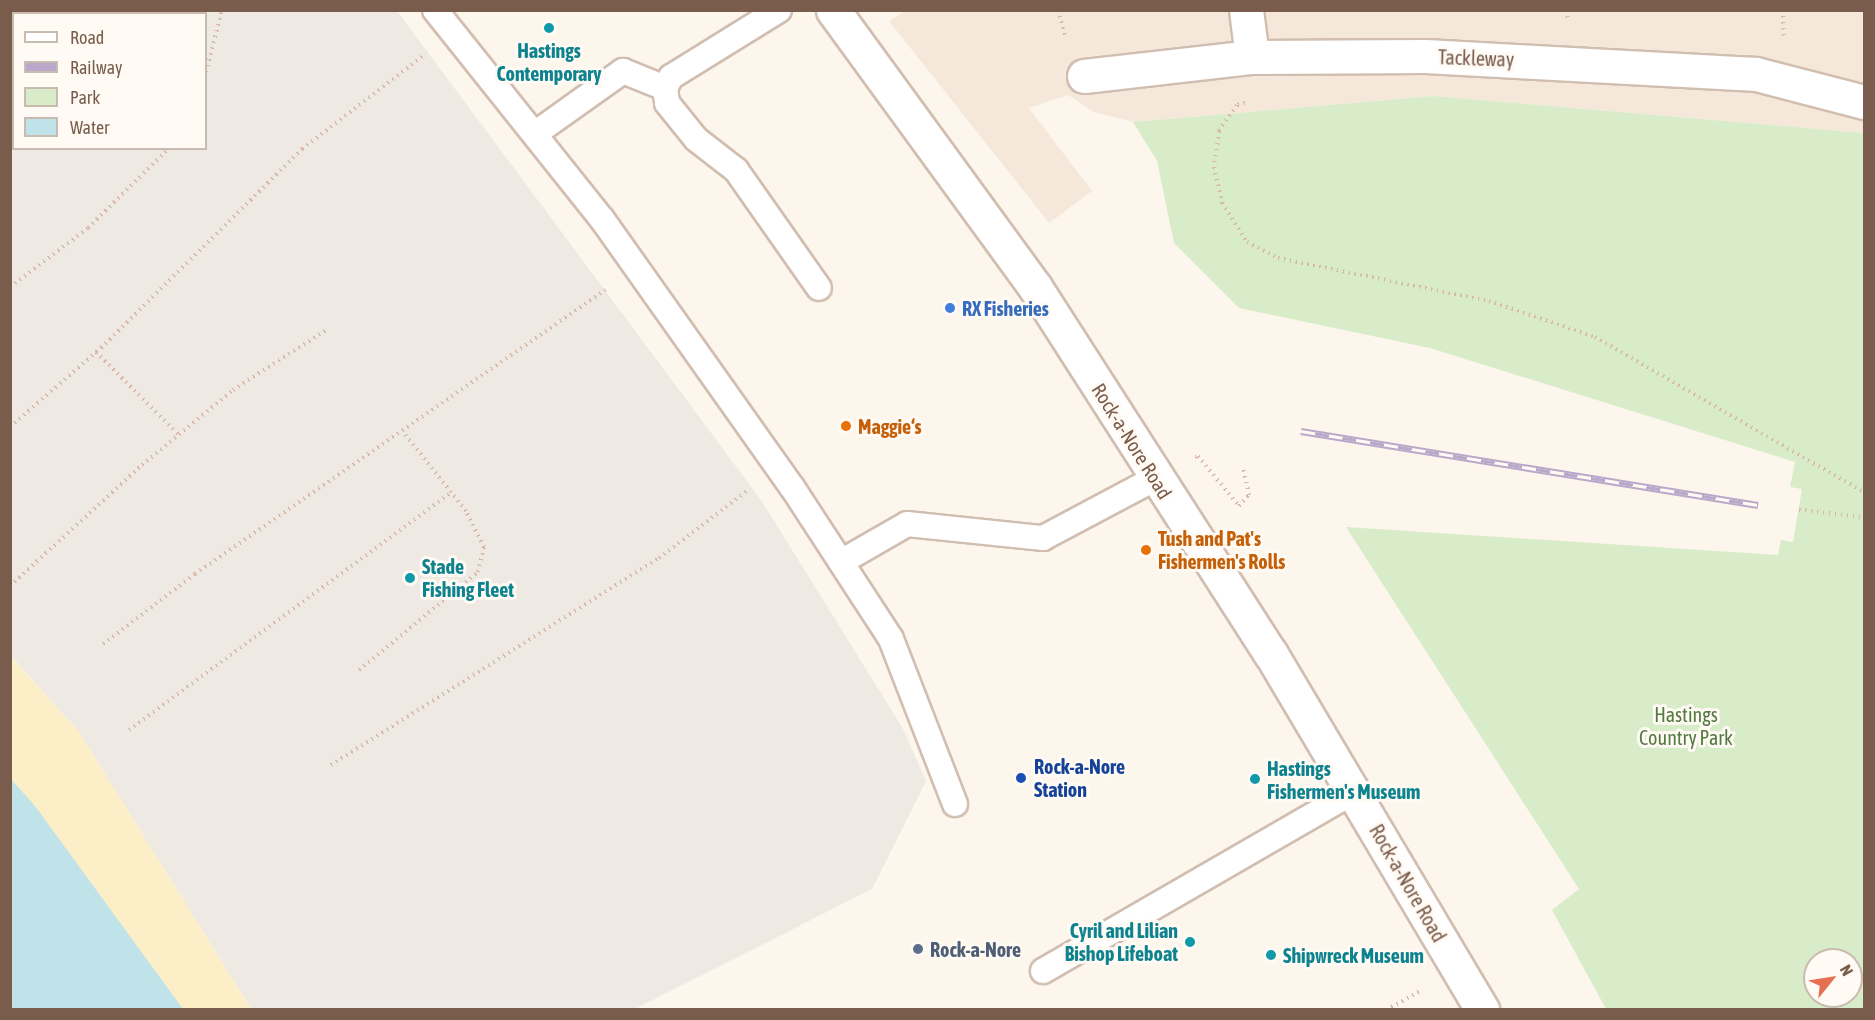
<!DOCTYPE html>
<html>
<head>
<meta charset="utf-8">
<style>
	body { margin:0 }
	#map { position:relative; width:1875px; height:1020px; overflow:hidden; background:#fdf6ec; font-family:"Asap Condensed",sans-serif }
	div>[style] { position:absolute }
	.residential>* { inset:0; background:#f5e8da }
	.industrial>* { inset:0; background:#efe9e4 }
	.green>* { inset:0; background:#d8ecc9 }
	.sand>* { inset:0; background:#fcefc7 }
	.water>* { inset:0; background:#bfe3e8 }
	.path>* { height:4px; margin-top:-2px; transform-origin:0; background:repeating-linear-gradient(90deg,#d9b8a5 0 1.5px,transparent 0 6px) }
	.roads { filter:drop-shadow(2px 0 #d1beb0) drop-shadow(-2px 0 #d1beb0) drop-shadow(0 2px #d1beb0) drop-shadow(0 -2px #d1beb0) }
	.lane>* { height:24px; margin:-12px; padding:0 12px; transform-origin:12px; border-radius:12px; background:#fff }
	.street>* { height:33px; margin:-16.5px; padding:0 16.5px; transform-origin:16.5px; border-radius:16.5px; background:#fff }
	.rail>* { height:7px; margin-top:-3.5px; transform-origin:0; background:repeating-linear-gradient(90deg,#fffaf3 0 14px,#b9a8c9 0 28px); box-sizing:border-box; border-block:2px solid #b9a8c9 }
	.dots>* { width:16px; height:16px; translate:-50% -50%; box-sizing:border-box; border:3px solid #fffaf3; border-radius:50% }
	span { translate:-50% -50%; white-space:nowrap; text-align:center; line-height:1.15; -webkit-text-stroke:6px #fffaf3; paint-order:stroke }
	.culture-label { font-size:20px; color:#0d838f; font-weight:700 }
	.left { translate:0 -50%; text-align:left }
	.right { translate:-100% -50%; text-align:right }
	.street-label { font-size:20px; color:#7a5c4d }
	.shop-label { font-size:20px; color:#366cbe; font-weight:700 }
	.food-label { font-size:20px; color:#c56008; font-weight:700 }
	.park-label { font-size:20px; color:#537a41 }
	.transit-label { font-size:20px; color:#164399; font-weight:700 }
	.service-label { font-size:20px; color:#4e5e75; font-weight:700 }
	.frame { position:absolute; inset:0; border:12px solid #7a5c4d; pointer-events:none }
	.legend { position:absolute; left:12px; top:12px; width:195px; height:138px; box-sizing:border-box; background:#fffaf3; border:2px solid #cabbb1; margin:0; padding:8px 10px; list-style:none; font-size:18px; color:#7a5c4d }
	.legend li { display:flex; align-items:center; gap:12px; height:30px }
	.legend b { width:30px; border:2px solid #cabbb1 }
	.north { position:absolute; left:1803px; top:948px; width:60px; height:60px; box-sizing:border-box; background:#fffaf3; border:2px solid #cabbb1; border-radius:50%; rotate:60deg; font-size:16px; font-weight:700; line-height:24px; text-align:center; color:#7a5c4d }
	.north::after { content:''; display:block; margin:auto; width:21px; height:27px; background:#e76f51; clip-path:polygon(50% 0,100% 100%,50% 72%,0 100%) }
</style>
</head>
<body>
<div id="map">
	<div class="residential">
		<i style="clip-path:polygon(907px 10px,1864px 11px,1864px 133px,1433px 96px,1133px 122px,1094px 112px,1068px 95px,1029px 108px,1092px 191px,1049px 223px,889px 21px)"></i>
	</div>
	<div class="industrial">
		<i style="clip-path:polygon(evenodd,11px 11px,397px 11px,761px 500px,902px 727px,926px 781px,872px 889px,635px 1009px,251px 1009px,79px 732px,11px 656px,11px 11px,14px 14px,206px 14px,206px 148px,14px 148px,14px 14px)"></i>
	</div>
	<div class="green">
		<i style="clip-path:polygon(evenodd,1433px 96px,1864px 133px,1864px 1009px,1606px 1009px,1552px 910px,1579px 889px,1346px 527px,1778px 555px,1781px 540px,1793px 542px,1802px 489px,1790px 487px,1795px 462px,1430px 348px,1239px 308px,1174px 243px,1157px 161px,1133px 122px,1433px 96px,1815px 960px,1851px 960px,1851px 996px,1815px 996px,1815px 960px)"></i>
	</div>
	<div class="sand">
		<i style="clip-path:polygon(10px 656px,79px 732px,251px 1009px,11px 1009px)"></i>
	</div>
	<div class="water">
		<i style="clip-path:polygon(10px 778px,35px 806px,183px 1009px,11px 1009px)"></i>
	</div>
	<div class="path">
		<i style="left:1058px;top:10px;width:29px;rotate:74deg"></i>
		<i style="left:1567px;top:10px;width:11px;rotate:85deg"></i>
		<i style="left:1783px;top:10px;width:27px;rotate:88deg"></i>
		<i style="left:81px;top:14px;width:4px;rotate:-63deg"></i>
		<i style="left:206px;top:72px;width:64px;rotate:-75.5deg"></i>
		<i style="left:10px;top:96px;width:4px;rotate:-27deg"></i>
		<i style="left:1245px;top:103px;width:8px;rotate:166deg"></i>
		<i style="left:1237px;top:105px;width:32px;rotate:125deg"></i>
		<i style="left:1219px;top:131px;width:36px;rotate:98deg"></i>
		<i style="left:1214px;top:167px;width:37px;rotate:77deg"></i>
		<i style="left:1222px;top:203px;width:46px;rotate:57.3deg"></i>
		<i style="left:1247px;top:242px;width:35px;rotate:27deg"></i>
		<i style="left:1278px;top:258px;width:215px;rotate:11.5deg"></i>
		<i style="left:1489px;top:301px;width:112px;rotate:18.8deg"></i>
		<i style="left:1595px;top:337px;width:310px;rotate:30deg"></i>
		<i style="left:10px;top:287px;width:98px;rotate:-37.1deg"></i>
		<i style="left:88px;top:228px;width:114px;rotate:-44.6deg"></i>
		<i style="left:96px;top:352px;width:117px;rotate:45deg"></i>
		<i style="left:10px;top:427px;width:121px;rotate:-41deg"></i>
		<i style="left:101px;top:348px;width:283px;rotate:-44.7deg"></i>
		<i style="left:302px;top:149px;width:154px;rotate:-37.6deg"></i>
		<i style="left:1195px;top:457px;width:3px;rotate:-18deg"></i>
		<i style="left:1198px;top:456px;width:65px;rotate:50.6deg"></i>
		<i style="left:1239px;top:506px;width:15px;rotate:-48deg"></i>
		<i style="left:1249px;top:495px;width:29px;rotate:-102deg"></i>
		<i style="left:1799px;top:510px;width:65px;rotate:6.1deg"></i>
		<i style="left:10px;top:586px;width:179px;rotate:-42.5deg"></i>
		<i style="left:142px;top:465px;width:118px;rotate:-39.5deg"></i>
		<i style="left:233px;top:390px;width:111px;rotate:-32.8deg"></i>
		<i style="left:103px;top:644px;width:116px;rotate:-37.3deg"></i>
		<i style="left:195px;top:574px;width:499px;rotate:-34.7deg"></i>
		<i style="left:359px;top:670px;width:154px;rotate:-39.5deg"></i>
		<i style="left:478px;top:572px;width:26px;rotate:-77deg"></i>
		<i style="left:484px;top:547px;width:40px;rotate:-116.6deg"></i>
		<i style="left:466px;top:511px;width:100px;rotate:-128.5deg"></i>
		<i style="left:129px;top:730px;width:399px;rotate:-36.4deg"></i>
		<i style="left:331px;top:765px;width:388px;rotate:-32.3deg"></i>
		<i style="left:659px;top:558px;width:112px;rotate:-37.4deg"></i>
		<i style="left:1386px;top:1010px;width:41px;rotate:-29.1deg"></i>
	</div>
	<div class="roads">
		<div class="lane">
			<i style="left:435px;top:10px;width:268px;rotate:51.4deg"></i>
			<i style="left:602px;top:219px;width:329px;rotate:54.7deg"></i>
			<i style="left:792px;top:487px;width:181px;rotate:56.9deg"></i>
			<i style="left:891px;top:639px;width:177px;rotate:68.8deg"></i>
			<i style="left:779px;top:10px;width:127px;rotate:148.2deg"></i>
			<i style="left:671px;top:77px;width:13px;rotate:119deg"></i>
			<i style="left:665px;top:88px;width:15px;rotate:82deg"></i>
			<i style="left:667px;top:103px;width:46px;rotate:51.1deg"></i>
			<i style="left:696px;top:139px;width:51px;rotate:37.8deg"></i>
			<i style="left:736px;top:170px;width:144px;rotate:54.9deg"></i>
			<i style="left:536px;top:133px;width:107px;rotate:-35.5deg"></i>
			<i style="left:623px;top:71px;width:45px;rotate:22deg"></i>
			<i style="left:841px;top:562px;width:76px;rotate:-29.9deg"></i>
			<i style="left:907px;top:524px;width:137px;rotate:5.9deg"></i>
			<i style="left:1043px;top:538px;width:126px;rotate:-28deg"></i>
			<i style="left:1043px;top:971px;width:360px;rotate:-30deg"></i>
		</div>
		<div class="street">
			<i style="left:833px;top:10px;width:343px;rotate:53.9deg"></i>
			<i style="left:1035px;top:287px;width:436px;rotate:57.3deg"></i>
			<i style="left:1271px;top:654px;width:414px;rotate:59.3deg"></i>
			<i style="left:1246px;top:10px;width:47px;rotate:82.7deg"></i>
			<i style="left:1084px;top:76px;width:169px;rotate:-6.5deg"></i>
			<i style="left:1252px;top:57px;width:173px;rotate:-0.3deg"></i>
			<i style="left:1425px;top:56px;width:331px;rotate:3.1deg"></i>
			<i style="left:1756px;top:74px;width:112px;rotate:14.5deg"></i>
		</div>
	</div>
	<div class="rail">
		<i style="left:1301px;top:431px;width:463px;rotate:9.2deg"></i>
	</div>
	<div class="dots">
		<i style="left:549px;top:28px;background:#0f9aa8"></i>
		<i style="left:950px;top:308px;background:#3f7fe0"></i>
		<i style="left:846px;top:426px;background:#e8710a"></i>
		<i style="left:1146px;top:550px;background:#e8710a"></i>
		<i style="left:410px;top:578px;background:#0f9aa8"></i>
		<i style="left:1021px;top:778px;background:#1a4fb4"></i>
		<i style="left:1255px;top:779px;background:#0f9aa8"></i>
		<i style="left:1190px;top:942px;background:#0f9aa8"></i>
		<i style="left:918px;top:949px;background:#5c6f8a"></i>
		<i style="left:1271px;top:955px;background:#0f9aa8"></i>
	</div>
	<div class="culture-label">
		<span style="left:549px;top:62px">Hastings<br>Contemporary</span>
		<span class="left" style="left:422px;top:578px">Stade<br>Fishing Fleet</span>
		<span class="left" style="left:1267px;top:780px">Hastings<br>Fishermen's Museum</span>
		<span class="right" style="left:1178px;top:942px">Cyril and Lilian<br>Bishop Lifeboat</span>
		<span class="left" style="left:1283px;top:955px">Shipwreck Museum</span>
	</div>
	<div class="street-label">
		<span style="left:1476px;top:58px;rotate:2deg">Tackleway</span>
		<span style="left:1132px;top:441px;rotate:58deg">Rock-a-Nore Road</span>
		<span style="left:1408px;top:883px;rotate:60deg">Rock-a-Nore Road</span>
	</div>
	<div class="shop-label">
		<span class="left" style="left:962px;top:308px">RX Fisheries</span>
	</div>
	<div class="food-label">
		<span class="left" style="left:858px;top:426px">Maggie‘s</span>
		<span class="left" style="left:1158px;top:550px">Tush and Pat's<br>Fishermen's Rolls</span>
	</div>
	<div class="park-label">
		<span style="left:1686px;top:726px">Hastings<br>Country Park</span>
	</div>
	<div class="transit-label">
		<span class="left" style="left:1034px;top:778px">Rock-a-Nore<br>Station</span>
	</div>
	<div class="service-label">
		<span class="left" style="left:930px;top:949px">Rock-a-Nore</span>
	</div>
	<div class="frame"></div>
	<ul class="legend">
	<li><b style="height:8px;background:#fff"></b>Road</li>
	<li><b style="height:8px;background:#b9a8c9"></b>Railway</li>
	<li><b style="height:16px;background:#d8ecc9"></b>Park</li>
	<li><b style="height:16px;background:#bfe3e8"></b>Water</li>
	</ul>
	<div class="north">N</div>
</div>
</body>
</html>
